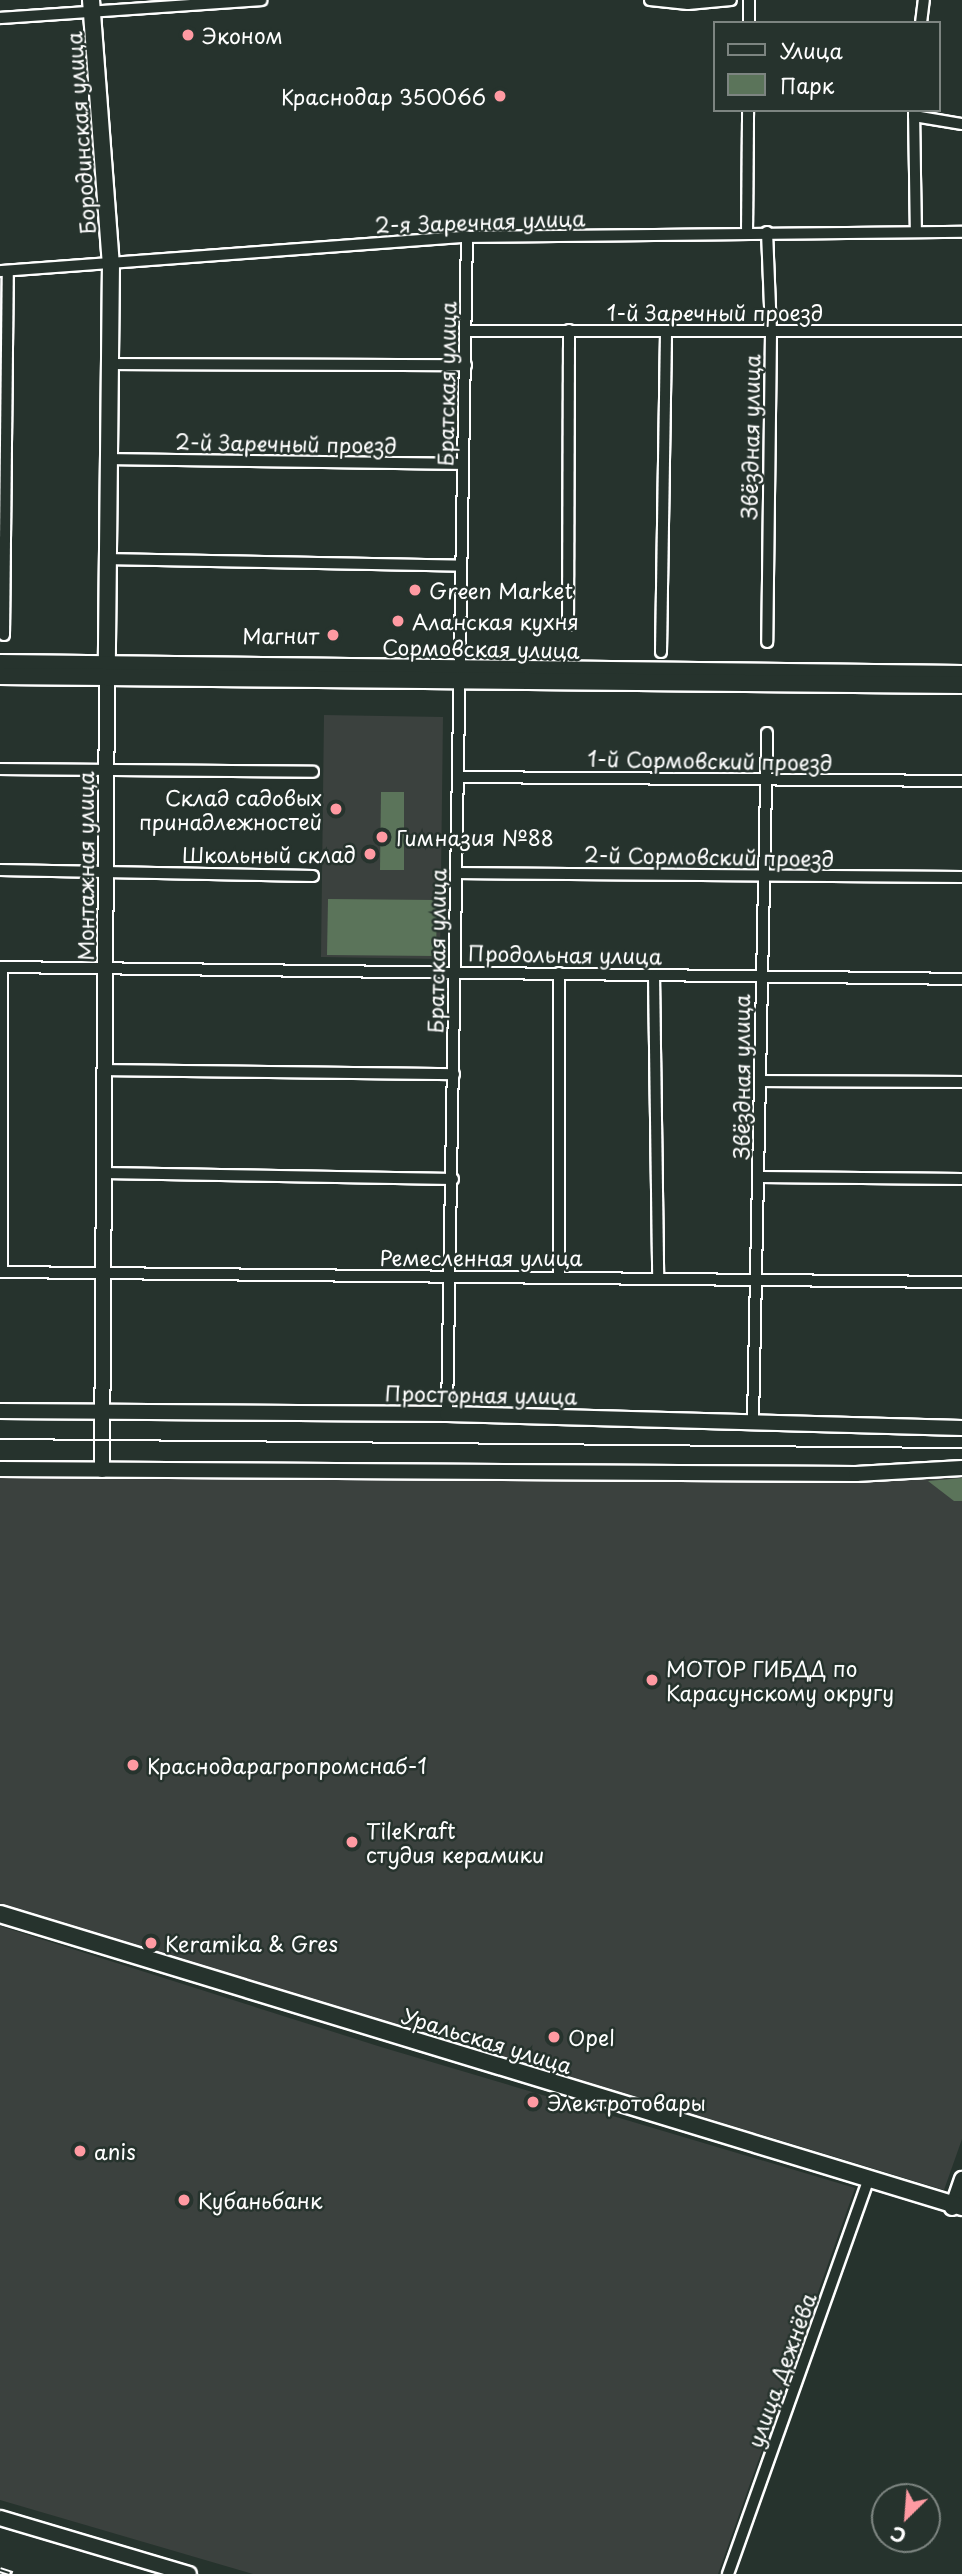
<!DOCTYPE html>
<html>
<head>
<meta charset="utf-8">
<style>
	body { margin:0 }
	#map { position:relative; width:962px; height:2574px; overflow:hidden; background:#26332d; font-family:"Playpen Sans",sans-serif }
	div>[style] { position:absolute }
	.built>* { inset:0; background:#3b413e }
	.green>* { inset:0; background:#5b745a }
	.roads { filter:drop-shadow(2px 0 #fff) drop-shadow(-2px 0 #fff) drop-shadow(0 2px #fff) drop-shadow(0 -2px #fff) }
	.minor>* { height:10px; margin:-5px; padding:0 5px; transform-origin:5px; border-radius:5px; background:#26332d }
	.tertiary>* { height:14px; margin:-7px; padding:0 7px; transform-origin:7px; border-radius:7px; background:#26332d }
	.secondary>* { height:16px; margin:-8px; padding:0 8px; transform-origin:8px; border-radius:8px; background:#26332d }
	.tram>* { height:2px; margin:-1px; padding:0 1px; transform-origin:1px; border-radius:1px; background:#fff }
	.rail>* { height:6px; margin-top:-3px; transform-origin:0; background:repeating-linear-gradient(90deg,#26332d 0 10px,#fff 0 20px); box-sizing:border-box; border-block:2px solid #fff }
	.dots>* { width:19px; height:19px; translate:-50% -50%; box-sizing:border-box; border:4px solid #26332d; border-radius:50% }
	span { translate:-50% -50%; white-space:nowrap; text-align:center; line-height:1.15; -webkit-text-stroke:5px #26332d; paint-order:stroke }
	.poi-label { font-size:21px; color:#fff }
	.left { translate:0 -50%; text-align:left }
	.right { translate:-100% -50%; text-align:right }
	.street-label { font-size:21px; color:#fff }
	.legend { position:absolute; left:713px; top:21px; width:228px; height:91px; box-sizing:border-box; background:#26332d; border:2px solid #7d8581; margin:0; padding:9px 12px; list-style:none; font-size:21px; color:#fff }
	.legend li { display:flex; align-items:center; gap:14px; height:35px }
	.legend b { width:35px; border:2px solid #7d8581 }
	.north { position:absolute; left:871px; top:2483px; width:70px; height:70px; box-sizing:border-box; background:#26332d; border:2px solid #7d8581; border-radius:50%; rotate:205deg; font-size:19px; font-weight:700; line-height:28px; text-align:center; color:#fff }
	.north::after { content:''; display:block; margin:auto; width:24px; height:32px; background:#ff9aa2; clip-path:polygon(50% 0,100% 100%,50% 72%,0 100%) }
</style>
</head>
<body>
<div id="map">
	<div class="built">
		<i style="clip-path:polygon(324px 715px,443px 717px,440px 959px,321px 957px)"></i>
		<i style="clip-path:polygon(962px 1474px,962px 2139px,944px 2190px,0 1904px,0 1476px,870px 1482px)"></i>
		<i style="clip-path:polygon(0 1926px,381px 2047px,855px 2188px,718px 2574px,253px 2574px,0 2500px)"></i>
	</div>
	<div class="green">
		<i style="clip-path:polygon(381px 792px,404px 792px,404px 870px,380px 870px)"></i>
		<i style="clip-path:polygon(328px 899px,437px 900px,436px 956px,327px 955px)"></i>
		<i style="clip-path:polygon(962px 1478px,962px 1501px,954px 1501px,928px 1481px)"></i>
	</div>
	<div class="roads">
		<div class="minor">
			<i style="left:650px;top:0;width:38px;rotate:6deg"></i>
			<i style="left:688px;top:4px;width:43px;rotate:-5.3deg"></i>
			<i style="left:0;top:18px;width:262px;rotate:-3.9deg"></i>
			<i style="left:749px;top:23px;width:23px;rotate:-90deg"></i>
			<i style="left:921px;top:23px;width:23px;rotate:-83deg"></i>
			<i style="left:914px;top:110px;width:122px;rotate:89.1deg"></i>
			<i style="left:914px;top:116px;width:49px;rotate:9.5deg"></i>
			<i style="left:767px;top:232px;width:101px;rotate:87.7deg"></i>
			<i style="left:771px;top:333px;width:309px;rotate:90.7deg"></i>
			<i style="left:747px;top:234px;width:124px;rotate:-89.5deg"></i>
			<i style="left:0;top:271px;width:468px;rotate:-4.2deg"></i>
			<i style="left:467px;top:237px;width:495px;rotate:-0.6deg"></i>
			<i style="left:467px;top:331px;width:495px"></i>
			<i style="left:110px;top:364px;width:356px;rotate:0.2deg"></i>
			<i style="left:109px;top:459px;width:354px;rotate:0.8deg"></i>
			<i style="left:108px;top:559px;width:353px;rotate:1.1deg"></i>
			<i style="left:568px;top:625px;width:295px;rotate:-89.8deg"></i>
			<i style="left:4px;top:635px;width:364px;rotate:-89.4deg"></i>
			<i style="left:661px;top:652px;width:321px;rotate:-89.1deg"></i>
			<i style="left:0;top:769px;width:313px;rotate:0.5deg"></i>
			<i style="left:458px;top:777px;width:504px;rotate:0.45deg"></i>
			<i style="left:0;top:870px;width:313px;rotate:1.1deg"></i>
			<i style="left:456px;top:873px;width:506px;rotate:0.45deg"></i>
			<i style="left:0;top:967px;width:962px;rotate:0.71deg"></i>
			<i style="left:2px;top:968px;width:304px;rotate:90deg"></i>
			<i style="left:654px;top:975px;width:303px;rotate:89.2deg"></i>
			<i style="left:104px;top:1070px;width:350px;rotate:0.7deg"></i>
			<i style="left:761px;top:1081px;width:201px;rotate:0.3deg"></i>
			<i style="left:104px;top:1173px;width:349px;rotate:1deg"></i>
			<i style="left:761px;top:1177px;width:201px;rotate:0.6deg"></i>
			<i style="left:0;top:1272px;width:962px;rotate:0.6deg"></i>
			<i style="left:559px;top:1276px;width:303px;rotate:-90deg"></i>
			<i style="left:447px;top:1414px;width:1177px;rotate:-89.03deg"></i>
			<i style="left:753px;top:1421px;width:688px;rotate:-88.83deg"></i>
			<i style="left:728px;top:2574px;width:419px;rotate:-70.4deg"></i>
		</div>
		<div class="tertiary">
			<i style="left:0;top:1411px;width:447px;rotate:0.4deg"></i>
			<i style="left:447px;top:1414px;width:515px;rotate:1.56deg"></i>
			<i style="left:0;top:1469px;width:856px;rotate:0.33deg"></i>
			<i style="left:856px;top:1474px;width:106px;rotate:-3.2deg"></i>
			<i style="left:102px;top:1470px;width:792px;rotate:-89.64deg"></i>
			<i style="left:952px;top:2208px;width:31px;rotate:-71deg"></i>
			<i style="left:0;top:2518px;width:197px;rotate:16.5deg"></i>
		</div>
		<div class="secondary">
			<i style="left:91px;top:0;width:264px;rotate:85.7deg"></i>
			<i style="left:111px;top:263px;width:409px;rotate:90.6deg"></i>
			<i style="left:0;top:663px;width:962px;rotate:0.66deg"></i>
			<i style="left:0;top:676px;width:962px;rotate:0.54deg"></i>
			<i style="left:0;top:1914px;width:1006px;rotate:16.94deg"></i>
		</div>
	</div>
	<div class="tram">
		<i style="left:0;top:1439px;width:962px;rotate:0.54deg"></i>
	</div>
	<div class="rail">
		<i style="left:0;top:2570px;width:13px;rotate:18deg"></i>
	</div>
	<div class="dots">
		<i style="left:188px;top:35px;background:#ff9aa2"></i>
		<i style="left:500px;top:96px;background:#ff9aa2"></i>
		<i style="left:415px;top:590px;background:#ff9aa2"></i>
		<i style="left:398px;top:621px;background:#ff9aa2"></i>
		<i style="left:333px;top:635px;background:#ff9aa2"></i>
		<i style="left:336px;top:809px;background:#ff9aa2"></i>
		<i style="left:382px;top:837px;background:#ff9aa2"></i>
		<i style="left:370px;top:854px;background:#ff9aa2"></i>
		<i style="left:652px;top:1680px;background:#ff9aa2"></i>
		<i style="left:133px;top:1765px;background:#ff9aa2"></i>
		<i style="left:352px;top:1842px;background:#ff9aa2"></i>
		<i style="left:151px;top:1943px;background:#ff9aa2"></i>
		<i style="left:554px;top:2037px;background:#ff9aa2"></i>
		<i style="left:533px;top:2102px;background:#ff9aa2"></i>
		<i style="left:80px;top:2151px;background:#ff9aa2"></i>
		<i style="left:184px;top:2200px;background:#ff9aa2"></i>
	</div>
	<div class="poi-label">
		<span class="left" style="left:202px;top:35px">Эконом</span>
		<span class="right" style="left:486px;top:96px">Краснодар 350066</span>
		<span class="left" style="left:429px;top:590px">Green Market</span>
		<span class="left" style="left:412px;top:621px">Аланская кухня</span>
		<span class="right" style="left:319px;top:635px">Магнит</span>
		<span class="right" style="left:322px;top:809px">Склад садовых<br>принадлежностей</span>
		<span class="left" style="left:396px;top:837px">Гимназия №88</span>
		<span class="right" style="left:356px;top:854px">Школьный склад</span>
		<span class="left" style="left:666px;top:1680px">МОТОР ГИБДД по<br>Карасунскому округу</span>
		<span class="left" style="left:147px;top:1765px">Краснодарагропромснаб-1</span>
		<span class="left" style="left:366px;top:1842px">TileKraft<br>студия керамики</span>
		<span class="left" style="left:165px;top:1943px">Keramika &amp; Gres</span>
		<span class="left" style="left:568px;top:2037px">Opel</span>
		<span class="left" style="left:547px;top:2102px">Электротовары</span>
		<span class="left" style="left:94px;top:2151px">anis</span>
		<span class="left" style="left:198px;top:2200px">Кубаньбанк</span>
	</div>
	<div class="street-label">
		<span style="left:80px;top:133px;rotate:-94deg">Бородинская улица</span>
		<span style="left:480px;top:221px;rotate:-2deg">2-я Заречная улица</span>
		<span style="left:715px;top:312px">1-й Заречный проезд</span>
		<span style="left:446px;top:384px;rotate:-89deg">Братская улица</span>
		<span style="left:750px;top:437px;rotate:-89deg">Звёздная улица</span>
		<span style="left:286px;top:443px;rotate:1deg">2-й Заречный проезд</span>
		<span style="left:481px;top:648px;rotate:1deg">Сормовская улица</span>
		<span style="left:710px;top:760px;rotate:1deg">1-й Сормовский проезд</span>
		<span style="left:709px;top:856px;rotate:1deg">2-й Сормовский проезд</span>
		<span style="left:85px;top:866px;rotate:-90deg">Монтажная улица</span>
		<span style="left:436px;top:951px;rotate:-89deg">Братская улица</span>
		<span style="left:565px;top:954px;rotate:1deg">Продольная улица</span>
		<span style="left:741px;top:1077px;rotate:-90deg">Звёздная улица</span>
		<span style="left:481px;top:1257px">Ремесленная улица</span>
		<span style="left:481px;top:1394px;rotate:1deg">Просторная улица</span>
		<span style="left:487px;top:2040px;rotate:17deg">Уральская улица</span>
		<span style="left:781px;top:2370px;rotate:-70deg">улица Дежнёва</span>
	</div>
	<ul class="legend">
	<li><b style="height:9px;background:#26332d"></b>Улица</li>
	<li><b style="height:19px;background:#5b745a"></b>Парк</li>
	</ul>
	<div class="north">С</div>
</div>
</body>
</html>
